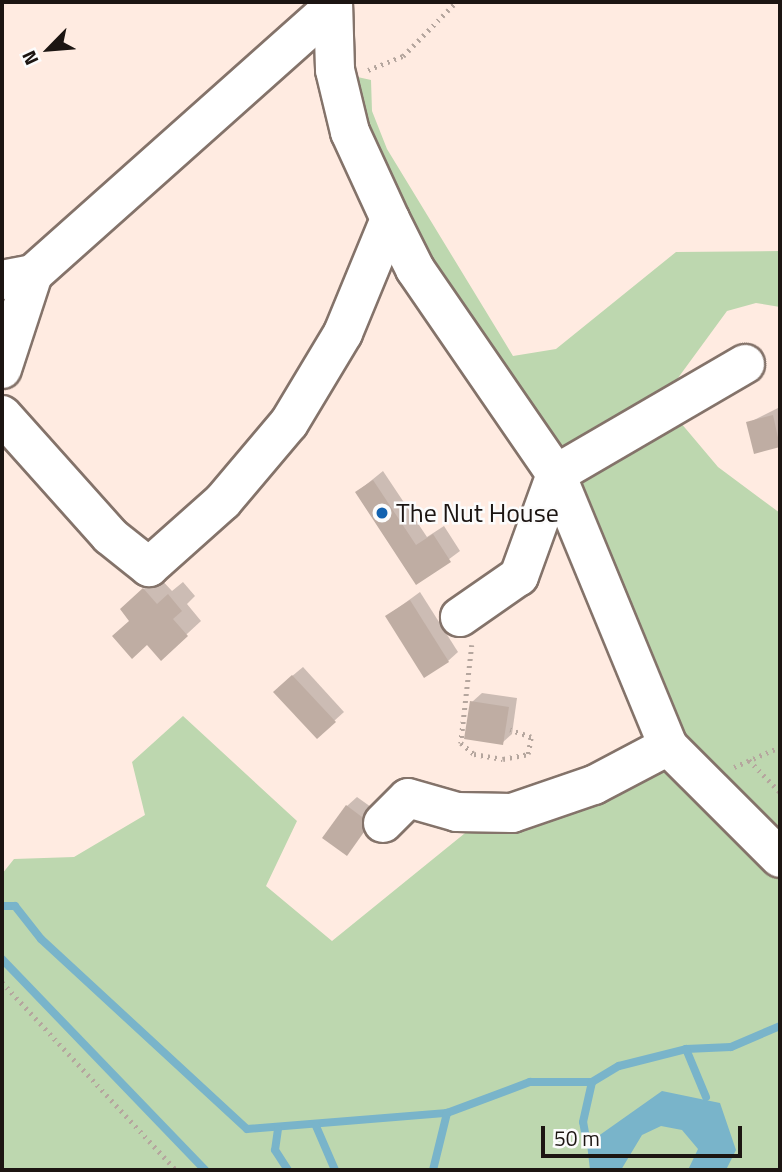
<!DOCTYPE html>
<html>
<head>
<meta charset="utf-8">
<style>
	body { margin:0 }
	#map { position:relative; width:782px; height:1172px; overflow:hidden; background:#ffebe1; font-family:"Titillium Web",sans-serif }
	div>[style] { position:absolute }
	.green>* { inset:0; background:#bdd7af }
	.water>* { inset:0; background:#79b4ca }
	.shadow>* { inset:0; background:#0003 }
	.stream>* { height:8px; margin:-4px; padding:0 4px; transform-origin:4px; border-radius:4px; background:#79b4ca }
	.building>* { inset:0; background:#bfada3 }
	.path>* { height:4.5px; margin-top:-2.25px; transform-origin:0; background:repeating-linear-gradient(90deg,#b5a69e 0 2px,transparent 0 7px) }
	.roads { filter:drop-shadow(2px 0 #84736a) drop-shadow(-2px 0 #84736a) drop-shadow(0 2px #84736a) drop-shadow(0 -2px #84736a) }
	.minor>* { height:38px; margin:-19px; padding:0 19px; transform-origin:19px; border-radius:19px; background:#fff }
	.dots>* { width:19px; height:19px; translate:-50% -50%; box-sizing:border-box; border:4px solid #fcfcfc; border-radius:50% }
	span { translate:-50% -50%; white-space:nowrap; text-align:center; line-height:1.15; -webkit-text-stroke:5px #fcfcfc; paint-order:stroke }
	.poi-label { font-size:26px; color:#1c1512 }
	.left { translate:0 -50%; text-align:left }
	.frame { position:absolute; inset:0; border:4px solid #1c1512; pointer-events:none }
	.north { position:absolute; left:14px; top:14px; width:70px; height:70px; -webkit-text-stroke:5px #fcfcfc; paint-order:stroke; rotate:245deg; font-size:19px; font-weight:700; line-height:28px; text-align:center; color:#1c1512 }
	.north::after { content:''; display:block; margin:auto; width:24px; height:32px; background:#1c1512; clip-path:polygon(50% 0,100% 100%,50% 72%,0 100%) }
	.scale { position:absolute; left:541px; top:1126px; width:201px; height:32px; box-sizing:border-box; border:4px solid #1c1512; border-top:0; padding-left:9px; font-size:21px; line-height:24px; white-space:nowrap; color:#1c1512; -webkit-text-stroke:5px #fcfcfc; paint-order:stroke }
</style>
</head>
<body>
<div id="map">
	<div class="green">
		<i style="clip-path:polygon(344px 74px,371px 80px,372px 111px,387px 149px,513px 356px,556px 349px,676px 252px,780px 251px,780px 307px,756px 303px,727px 311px,667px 393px,558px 453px,428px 261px)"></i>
		<i style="clip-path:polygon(675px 416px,718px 467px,780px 513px,780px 830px,682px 744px,578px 492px,589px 471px)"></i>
		<i style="clip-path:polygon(183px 716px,297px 821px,266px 886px,332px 941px,475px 825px,656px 767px,675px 770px,780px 877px,780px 1170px,2px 1170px,2px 874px,14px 859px,74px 857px,145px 815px,132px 762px)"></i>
	</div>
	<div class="water">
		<i style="clip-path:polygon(662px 1091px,720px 1103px,736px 1150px,726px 1170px,688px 1170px,698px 1149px,682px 1130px,661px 1126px,642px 1135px,621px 1170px,590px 1170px,587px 1144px)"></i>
	</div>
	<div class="shadow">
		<i style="clip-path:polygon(780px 407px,780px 445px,756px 452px,748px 423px)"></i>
		<i style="clip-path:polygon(383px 471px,427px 537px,444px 526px,460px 551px,417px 583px,357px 492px)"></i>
		<i style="clip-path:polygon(158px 576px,172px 591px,183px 582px,195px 596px,187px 604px,201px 621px,161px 658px,131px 620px,136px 596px)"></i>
		<i style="clip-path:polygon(420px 592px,458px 652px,448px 661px,387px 616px)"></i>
		<i style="clip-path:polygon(303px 667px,344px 712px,334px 721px,285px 682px)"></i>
		<i style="clip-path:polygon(482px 693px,517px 698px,512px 734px,502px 743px,472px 702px)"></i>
		<i style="clip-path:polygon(357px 797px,371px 807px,372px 821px,347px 853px,347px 806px)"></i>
	</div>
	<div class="stream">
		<i style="left:2px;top:906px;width:13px"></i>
		<i style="left:15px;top:906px;width:42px;rotate:51.8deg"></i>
		<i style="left:41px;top:939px;width:280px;rotate:42.7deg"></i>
		<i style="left:247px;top:1129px;width:201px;rotate:-4.6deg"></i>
		<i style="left:447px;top:1113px;width:89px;rotate:-20.5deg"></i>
		<i style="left:530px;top:1082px;width:62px"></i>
		<i style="left:592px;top:1082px;width:31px;rotate:-31deg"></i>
		<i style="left:619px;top:1066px;width:69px;rotate:-14.2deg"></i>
		<i style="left:686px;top:1049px;width:45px;rotate:-2.5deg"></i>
		<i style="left:731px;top:1047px;width:53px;rotate:-23.2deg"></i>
		<i style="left:2px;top:959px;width:293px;rotate:46.1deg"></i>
		<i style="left:686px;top:1049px;width:52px;rotate:67.4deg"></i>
		<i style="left:316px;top:1126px;width:48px;rotate:66.6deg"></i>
		<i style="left:278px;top:1129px;width:21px;rotate:98deg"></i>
		<i style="left:275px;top:1150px;width:24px;rotate:57deg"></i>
		<i style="left:587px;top:1144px;width:22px;rotate:-100deg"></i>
		<i style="left:583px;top:1122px;width:41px;rotate:-77.3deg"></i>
		<i style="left:433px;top:1170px;width:59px;rotate:-76.2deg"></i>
	</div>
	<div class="building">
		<i style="clip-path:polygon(773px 415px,780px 447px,754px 454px,746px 422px)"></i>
		<i style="clip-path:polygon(373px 480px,416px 545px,433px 534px,451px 562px,416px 585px,355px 492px)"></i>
		<i style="clip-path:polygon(143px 588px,157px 604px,168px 594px,182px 611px,173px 619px,188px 636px,161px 661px,147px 645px,132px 659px,112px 636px,129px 621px,120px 609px)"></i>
		<i style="clip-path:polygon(410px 600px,449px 662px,424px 678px,385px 616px)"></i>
		<i style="clip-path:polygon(292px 675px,336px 722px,317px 739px,273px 692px)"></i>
		<i style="clip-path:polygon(470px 701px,509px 707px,503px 745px,464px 739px)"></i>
		<i style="clip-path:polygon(346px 805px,362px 817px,364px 832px,347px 856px,322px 838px)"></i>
	</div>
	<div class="path">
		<i style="left:368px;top:70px;width:38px;rotate:-22deg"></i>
		<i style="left:403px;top:56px;width:76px;rotate:-45.5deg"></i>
		<i style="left:472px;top:645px;width:99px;rotate:96.4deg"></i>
		<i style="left:461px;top:743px;width:17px;rotate:40deg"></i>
		<i style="left:474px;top:754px;width:29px;rotate:10deg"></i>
		<i style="left:503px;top:759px;width:25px;rotate:-11deg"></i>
		<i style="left:528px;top:754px;width:17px;rotate:-80deg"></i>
		<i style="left:531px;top:737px;width:22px;rotate:-162deg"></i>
		<i style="left:749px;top:760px;width:45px;rotate:45.9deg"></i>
		<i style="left:734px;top:767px;width:50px;rotate:-23.5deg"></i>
		<i style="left:2px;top:982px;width:256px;rotate:47.2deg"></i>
	</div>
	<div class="roads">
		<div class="minor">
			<i style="left:333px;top:2px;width:68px;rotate:88.3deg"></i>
			<i style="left:335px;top:70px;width:64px;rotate:76.4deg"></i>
			<i style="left:350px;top:132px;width:96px;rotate:65.3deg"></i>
			<i style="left:390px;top:219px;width:56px;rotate:63.4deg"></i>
			<i style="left:415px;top:269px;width:249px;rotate:55.5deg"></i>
			<i style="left:556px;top:474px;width:109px;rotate:109.9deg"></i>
			<i style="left:519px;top:576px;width:72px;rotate:145.2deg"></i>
			<i style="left:2px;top:280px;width:32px;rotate:-11deg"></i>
			<i style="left:33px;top:274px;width:400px;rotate:-41.7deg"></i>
			<i style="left:745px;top:364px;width:219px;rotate:149.8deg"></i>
			<i style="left:556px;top:474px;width:294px;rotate:67.6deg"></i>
			<i style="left:668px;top:746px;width:158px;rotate:45deg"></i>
			<i style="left:2px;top:369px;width:100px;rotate:-71.9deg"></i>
			<i style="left:2px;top:415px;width:162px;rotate:48.2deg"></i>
			<i style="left:110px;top:536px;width:50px;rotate:38.5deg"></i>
			<i style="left:149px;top:567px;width:99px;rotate:-41.7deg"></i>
			<i style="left:223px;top:501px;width:102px;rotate:-49.8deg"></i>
			<i style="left:289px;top:423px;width:105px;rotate:-59deg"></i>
			<i style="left:343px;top:333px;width:123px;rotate:-67.6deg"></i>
			<i style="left:383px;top:823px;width:35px;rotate:-45deg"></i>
			<i style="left:408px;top:798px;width:51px;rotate:15.9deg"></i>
			<i style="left:457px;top:812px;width:55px;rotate:1deg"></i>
			<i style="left:512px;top:813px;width:87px;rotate:-18.9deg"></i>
			<i style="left:594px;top:785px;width:84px;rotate:-27.8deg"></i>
		</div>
	</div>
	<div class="dots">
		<i style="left:382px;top:513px;background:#1262b0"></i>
	</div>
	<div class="poi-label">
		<span class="left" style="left:396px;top:513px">The Nut House</span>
	</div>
	<div class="frame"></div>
	<div class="north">N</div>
	<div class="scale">50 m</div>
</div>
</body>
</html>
